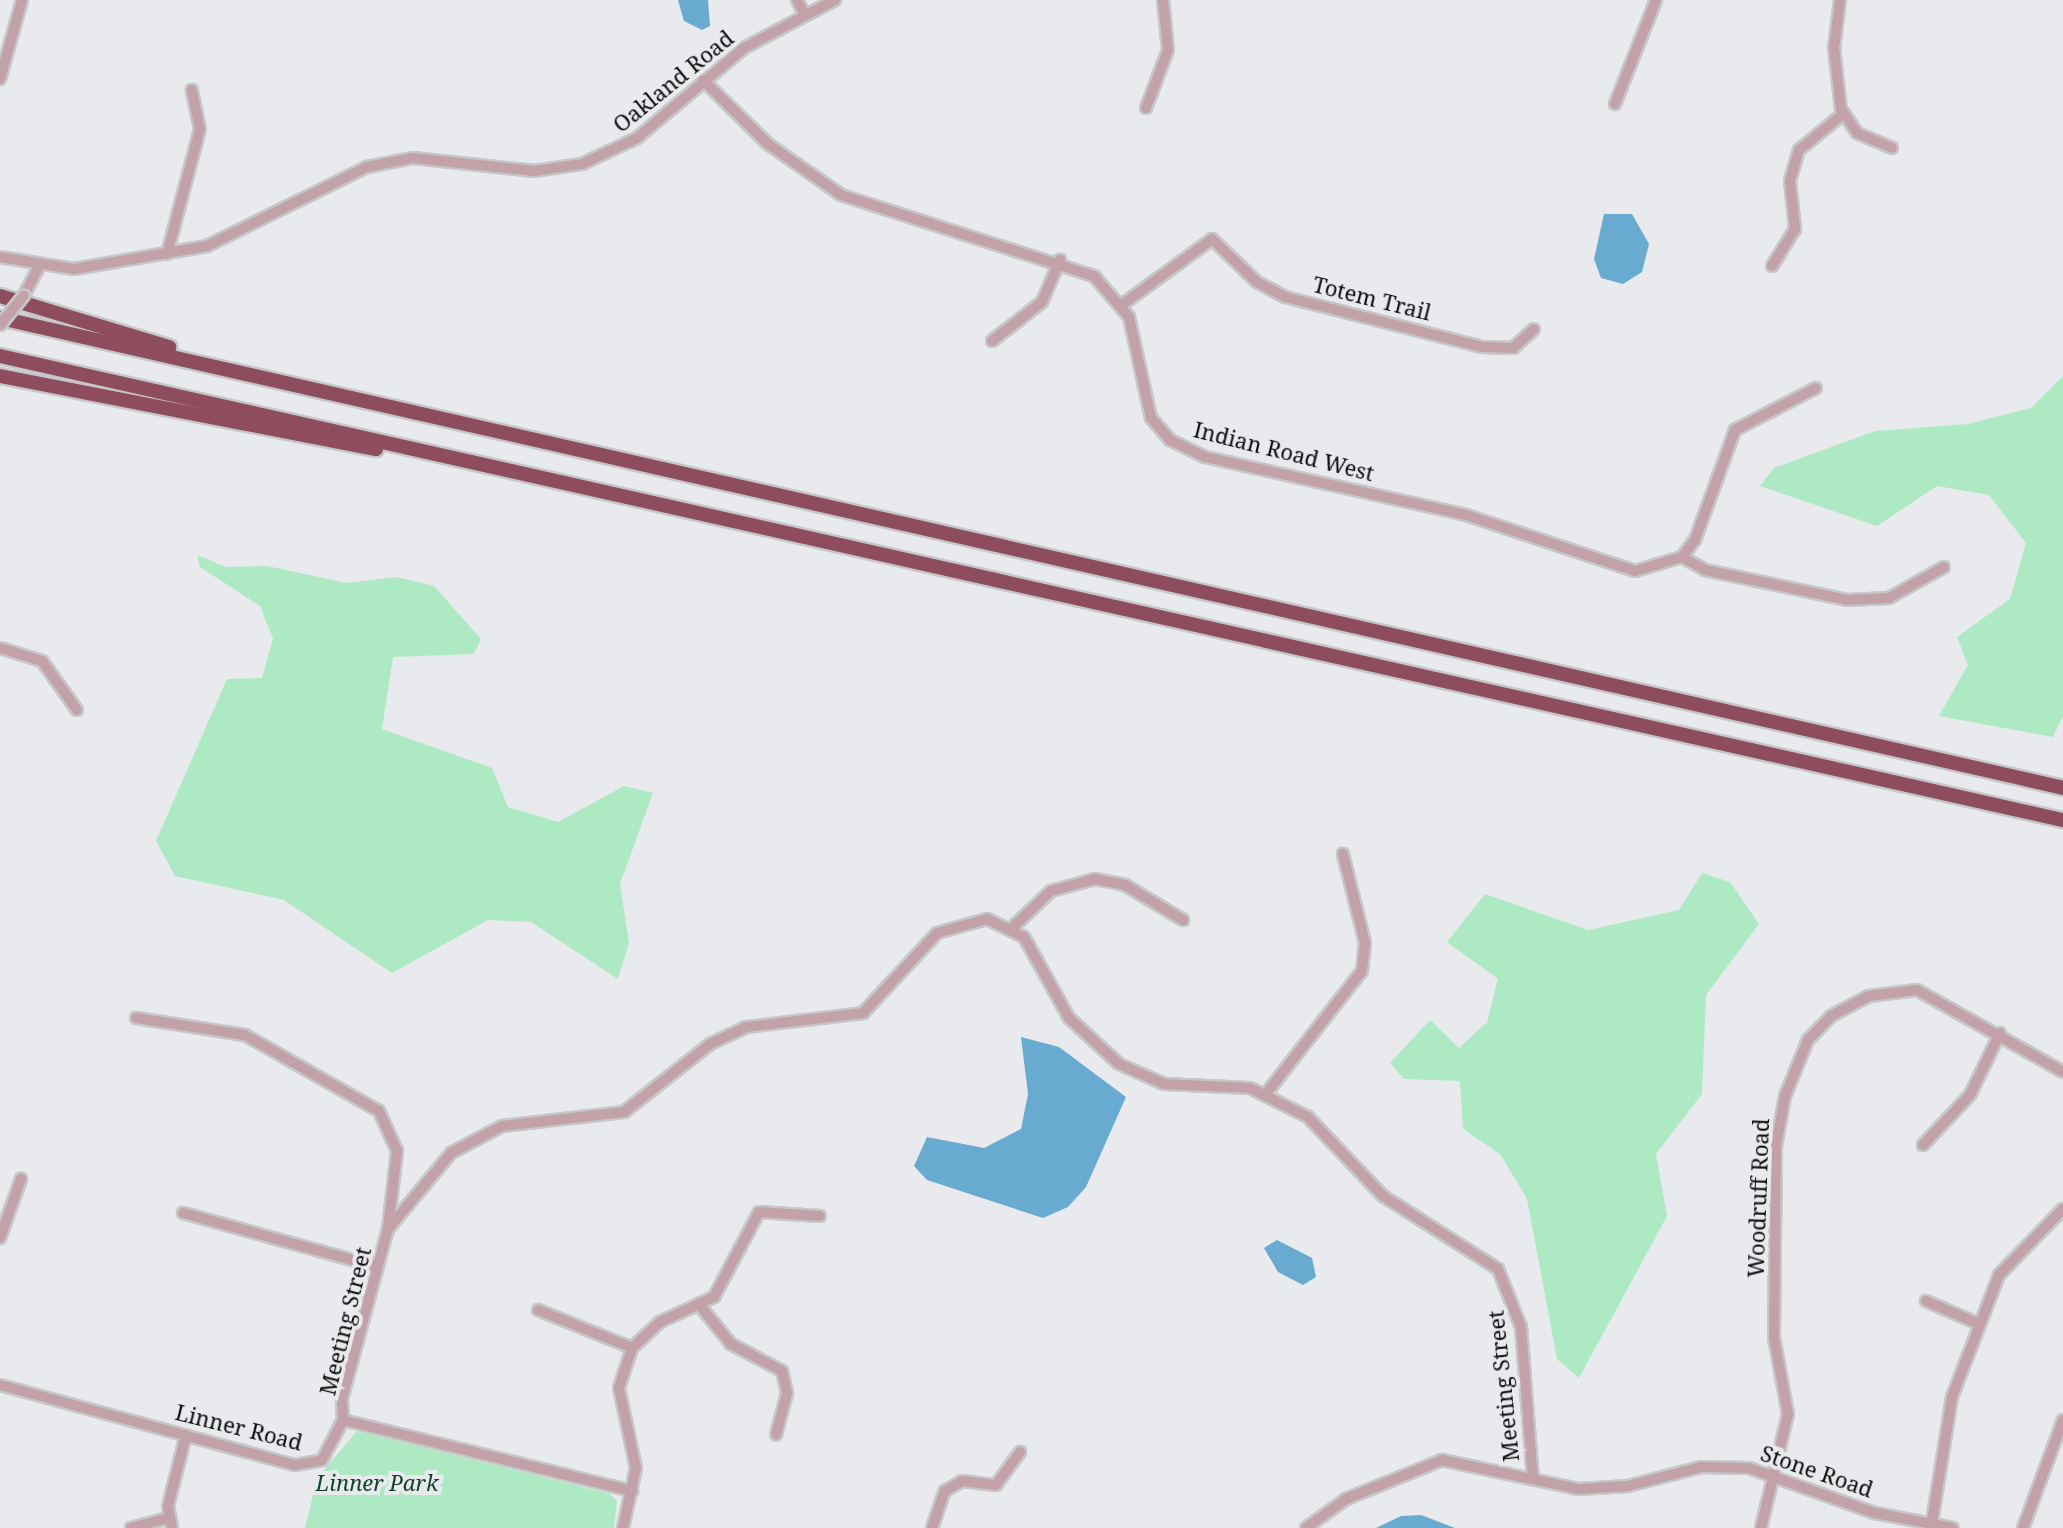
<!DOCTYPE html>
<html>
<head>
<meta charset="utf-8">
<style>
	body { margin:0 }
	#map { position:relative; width:2063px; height:1528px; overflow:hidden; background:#e9eaed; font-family:"Noto Serif",serif }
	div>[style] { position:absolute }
	.green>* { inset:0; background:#adeac3 }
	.water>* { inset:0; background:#68aad0 }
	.roads { filter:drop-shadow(2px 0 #c6c7c9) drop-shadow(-2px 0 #c6c7c9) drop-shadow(0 2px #c6c7c9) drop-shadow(0 -2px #c6c7c9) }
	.minor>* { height:10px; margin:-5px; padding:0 5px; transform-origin:5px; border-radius:5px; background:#c2a1a8 }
	.highway>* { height:14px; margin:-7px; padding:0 7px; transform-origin:7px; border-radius:7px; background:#8d4d5e }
	.bridges { filter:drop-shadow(2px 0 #c6c7c9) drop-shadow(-2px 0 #c6c7c9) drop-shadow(0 2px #c6c7c9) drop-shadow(0 -2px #c6c7c9) }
	.minor-bridge>* { height:10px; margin:-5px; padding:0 5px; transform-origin:5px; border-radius:5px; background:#c2a1a8 }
	span { translate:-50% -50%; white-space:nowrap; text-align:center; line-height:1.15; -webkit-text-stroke:8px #e9eaed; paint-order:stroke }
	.street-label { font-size:22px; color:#0d0d0e }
	.park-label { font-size:22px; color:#114429; font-style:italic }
</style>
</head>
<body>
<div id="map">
	<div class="green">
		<i style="clip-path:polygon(2063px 376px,2063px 716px,2053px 737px,1939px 716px,1968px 665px,1957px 637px,2010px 599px,2026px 543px,1989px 495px,1937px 486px,1877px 526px,1760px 486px,1774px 468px,1875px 431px,1968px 424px,2031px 408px)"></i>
		<i style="clip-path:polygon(197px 555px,226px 567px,267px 566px,347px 583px,396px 577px,434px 586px,481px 639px,474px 654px,393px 657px,382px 729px,492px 768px,508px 807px,558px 822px,624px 786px,653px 793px,620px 884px,629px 943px,618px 979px,531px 922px,488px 920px,392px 973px,284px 900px,175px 876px,156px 841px,227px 679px,262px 678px,273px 639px,260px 606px,200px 567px)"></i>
		<i style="clip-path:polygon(1702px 873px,1730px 882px,1759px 924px,1706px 995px,1702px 1094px,1656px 1154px,1667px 1216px,1579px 1378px,1557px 1359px,1527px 1199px,1500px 1154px,1463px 1129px,1460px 1081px,1404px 1079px,1390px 1063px,1430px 1020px,1459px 1048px,1487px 1022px,1498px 979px,1447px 942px,1485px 894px,1588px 930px,1679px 910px)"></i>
		<i style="clip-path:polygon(357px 1431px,610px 1494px,617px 1501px,614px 1528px,305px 1528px,317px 1478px)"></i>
	</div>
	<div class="water">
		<i style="clip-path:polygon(708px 0,710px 26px,702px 30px,684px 21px,678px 0)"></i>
		<i style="clip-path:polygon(1604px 214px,1632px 214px,1649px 244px,1642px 272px,1623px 284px,1601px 278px,1594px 259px)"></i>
		<i style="clip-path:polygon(1021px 1037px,1059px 1047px,1126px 1097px,1086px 1187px,1068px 1207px,1043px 1218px,927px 1180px,914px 1166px,927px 1137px,984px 1148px,1021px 1129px,1028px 1094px)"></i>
		<i style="clip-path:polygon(1277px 1240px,1312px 1258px,1316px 1277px,1303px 1285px,1278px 1272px,1264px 1248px)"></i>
		<i style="clip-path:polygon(1421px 1515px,1455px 1528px,1376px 1528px,1401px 1516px)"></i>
	</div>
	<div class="roads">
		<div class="minor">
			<i style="left:797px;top:0;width:15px;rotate:62deg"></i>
			<i style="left:1840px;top:0;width:48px;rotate:97.1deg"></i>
			<i style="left:1834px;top:48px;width:61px;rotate:83.5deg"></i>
			<i style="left:1841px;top:109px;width:29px;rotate:56deg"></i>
			<i style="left:1857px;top:133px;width:38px;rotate:23deg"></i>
			<i style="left:0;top:79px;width:82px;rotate:-74.4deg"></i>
			<i style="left:703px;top:80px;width:91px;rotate:44.6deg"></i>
			<i style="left:768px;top:144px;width:89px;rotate:34.9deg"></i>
			<i style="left:841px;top:195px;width:266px;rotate:17.8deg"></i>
			<i style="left:1094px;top:276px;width:54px;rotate:49.5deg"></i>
			<i style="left:1129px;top:317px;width:103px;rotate:77.7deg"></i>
			<i style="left:1151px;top:418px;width:29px;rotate:49deg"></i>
			<i style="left:1170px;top:440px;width:39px;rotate:26deg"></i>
			<i style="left:1205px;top:457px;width:267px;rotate:12.5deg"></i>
			<i style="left:1466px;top:515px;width:178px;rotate:18.3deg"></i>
			<i style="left:1635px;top:571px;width:49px;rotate:-16.6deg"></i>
			<i style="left:1682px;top:557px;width:21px;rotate:-53deg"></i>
			<i style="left:1695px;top:540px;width:117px;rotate:-70deg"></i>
			<i style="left:1735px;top:430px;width:91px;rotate:-27.4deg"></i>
			<i style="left:1615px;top:104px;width:112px;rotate:-68.5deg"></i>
			<i style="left:1146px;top:108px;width:62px;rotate:-69.2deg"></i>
			<i style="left:1168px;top:50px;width:50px;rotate:-95.7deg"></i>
			<i style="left:167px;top:254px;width:129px;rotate:-75.2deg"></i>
			<i style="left:200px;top:129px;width:40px;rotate:-102deg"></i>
			<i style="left:0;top:257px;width:75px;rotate:9.2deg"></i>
			<i style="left:74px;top:269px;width:135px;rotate:-9.8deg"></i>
			<i style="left:207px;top:246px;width:178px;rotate:-26.3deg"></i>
			<i style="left:367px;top:167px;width:47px;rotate:-11.1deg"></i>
			<i style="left:413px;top:158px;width:122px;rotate:6.1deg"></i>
			<i style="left:534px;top:171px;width:49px;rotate:-8.3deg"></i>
			<i style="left:582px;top:164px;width:61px;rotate:-25.3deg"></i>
			<i style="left:637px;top:138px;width:140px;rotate:-40.1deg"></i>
			<i style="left:744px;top:48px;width:103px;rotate:-27.8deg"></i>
			<i style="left:1772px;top:266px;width:44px;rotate:-58.1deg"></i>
			<i style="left:1795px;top:229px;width:48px;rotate:-95.9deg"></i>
			<i style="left:1790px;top:181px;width:32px;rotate:-74deg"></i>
			<i style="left:1799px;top:150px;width:57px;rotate:-39.3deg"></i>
			<i style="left:24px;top:295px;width:32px;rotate:-62deg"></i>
			<i style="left:1123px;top:304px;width:110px;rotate:-36.1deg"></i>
			<i style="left:1212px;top:239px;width:62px;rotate:43.7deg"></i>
			<i style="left:1257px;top:282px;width:32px;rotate:28deg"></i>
			<i style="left:1285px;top:297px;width:204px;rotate:14.2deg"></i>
			<i style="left:1483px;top:347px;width:30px;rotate:2deg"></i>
			<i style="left:1513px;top:348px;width:28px;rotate:-42deg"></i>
			<i style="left:992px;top:341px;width:63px;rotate:-38deg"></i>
			<i style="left:1042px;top:302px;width:46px;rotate:-66.8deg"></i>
			<i style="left:1682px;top:557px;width:26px;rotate:29deg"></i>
			<i style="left:1705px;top:570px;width:145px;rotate:11.9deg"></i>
			<i style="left:1847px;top:600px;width:42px;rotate:-2.7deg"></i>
			<i style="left:1889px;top:598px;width:63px;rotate:-29.4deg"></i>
			<i style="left:0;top:648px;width:44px;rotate:17.2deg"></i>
			<i style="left:42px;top:661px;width:60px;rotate:54.5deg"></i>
			<i style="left:1013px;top:927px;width:52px;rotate:-43.5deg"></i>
			<i style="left:1051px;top:891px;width:46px;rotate:-15.3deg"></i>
			<i style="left:1095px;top:879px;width:31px;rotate:11deg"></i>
			<i style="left:1125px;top:885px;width:68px;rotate:31.1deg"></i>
			<i style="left:136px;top:1018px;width:110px;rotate:8.9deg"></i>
			<i style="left:245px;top:1035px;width:154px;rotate:29.6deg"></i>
			<i style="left:379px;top:1111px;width:44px;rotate:65.8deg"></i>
			<i style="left:397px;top:1151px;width:79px;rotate:96.6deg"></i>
			<i style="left:1265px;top:1095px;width:157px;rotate:-52deg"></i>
			<i style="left:1362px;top:971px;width:28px;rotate:-84deg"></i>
			<i style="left:1365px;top:943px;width:92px;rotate:-103.9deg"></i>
			<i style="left:1923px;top:1145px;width:69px;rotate:-46.8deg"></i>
			<i style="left:1970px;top:1095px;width:69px;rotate:-64.2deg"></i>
			<i style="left:183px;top:1213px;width:202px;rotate:15.5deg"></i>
			<i style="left:0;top:1238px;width:63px;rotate:-70.4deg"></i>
			<i style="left:1926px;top:1301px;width:58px;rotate:23.5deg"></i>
			<i style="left:701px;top:1307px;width:48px;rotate:51deg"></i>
			<i style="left:731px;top:1344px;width:58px;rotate:27.9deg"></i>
			<i style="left:782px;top:1371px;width:23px;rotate:77deg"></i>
			<i style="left:787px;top:1393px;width:43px;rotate:104.7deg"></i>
			<i style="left:538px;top:1310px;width:101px;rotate:22deg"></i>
			<i style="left:0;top:1385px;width:306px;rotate:15.2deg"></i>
			<i style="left:295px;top:1465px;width:27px;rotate:-10deg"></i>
			<i style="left:322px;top:1460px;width:45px;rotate:-62.3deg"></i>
			<i style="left:343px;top:1420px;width:21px;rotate:-93deg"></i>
			<i style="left:342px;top:1399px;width:176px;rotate:-74.9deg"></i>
			<i style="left:388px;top:1229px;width:99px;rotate:-50.3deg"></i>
			<i style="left:451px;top:1153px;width:58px;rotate:-27.9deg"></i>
			<i style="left:502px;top:1126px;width:123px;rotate:-6.5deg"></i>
			<i style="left:624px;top:1112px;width:110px;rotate:-38.3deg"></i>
			<i style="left:710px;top:1044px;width:40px;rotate:-25deg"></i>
			<i style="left:746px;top:1027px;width:118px;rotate:-6.8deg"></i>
			<i style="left:863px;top:1013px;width:109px;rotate:-47.2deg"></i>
			<i style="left:937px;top:933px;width:52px;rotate:-15.6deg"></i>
			<i style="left:987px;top:919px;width:41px;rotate:25.9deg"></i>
			<i style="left:1024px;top:937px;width:93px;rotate:60.9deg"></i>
			<i style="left:1069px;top:1018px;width:68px;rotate:42.6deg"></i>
			<i style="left:1119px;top:1064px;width:49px;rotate:24deg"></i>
			<i style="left:1164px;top:1084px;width:86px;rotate:2.7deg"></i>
			<i style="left:1250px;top:1088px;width:65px;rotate:26.6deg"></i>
			<i style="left:1308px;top:1117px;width:109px;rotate:46.5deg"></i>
			<i style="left:1383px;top:1196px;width:136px;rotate:32.4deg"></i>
			<i style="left:1498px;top:1269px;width:62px;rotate:68.4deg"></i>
			<i style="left:1521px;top:1327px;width:153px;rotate:85.5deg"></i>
			<i style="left:343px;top:1420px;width:298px;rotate:13.8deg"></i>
			<i style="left:131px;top:1528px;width:39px;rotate:-15deg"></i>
			<i style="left:172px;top:1528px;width:22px;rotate:-100deg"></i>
			<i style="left:168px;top:1506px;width:73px;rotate:-75.8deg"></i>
			<i style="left:623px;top:1528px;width:61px;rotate:-77.8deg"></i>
			<i style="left:636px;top:1468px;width:82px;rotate:-102deg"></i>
			<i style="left:619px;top:1388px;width:42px;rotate:-72deg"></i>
			<i style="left:632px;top:1348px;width:38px;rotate:-43deg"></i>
			<i style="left:660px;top:1322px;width:60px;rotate:-24.8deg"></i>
			<i style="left:714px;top:1297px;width:96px;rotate:-62.1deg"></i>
			<i style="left:759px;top:1212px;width:61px;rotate:3.8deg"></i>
			<i style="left:932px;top:1528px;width:39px;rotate:-71deg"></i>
			<i style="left:945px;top:1491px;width:20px;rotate:-30deg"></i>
			<i style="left:962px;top:1481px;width:34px;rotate:7deg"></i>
			<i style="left:996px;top:1485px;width:41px;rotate:-54deg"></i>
			<i style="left:1306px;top:1528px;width:49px;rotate:-35.9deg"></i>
			<i style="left:1346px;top:1499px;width:104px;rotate:-22.1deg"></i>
			<i style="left:1442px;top:1460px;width:140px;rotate:12deg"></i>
			<i style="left:1579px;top:1489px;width:49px;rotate:-3.5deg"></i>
			<i style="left:1628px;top:1486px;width:75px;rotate:-14.6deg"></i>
			<i style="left:1701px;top:1467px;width:48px;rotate:1.2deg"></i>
			<i style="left:1749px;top:1468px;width:134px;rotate:19.7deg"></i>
			<i style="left:1875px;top:1513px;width:79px;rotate:10.9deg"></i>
			<i style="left:1761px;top:1528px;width:117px;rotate:-76.7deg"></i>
			<i style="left:1788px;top:1414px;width:77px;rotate:-100.4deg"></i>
			<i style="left:1774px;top:1338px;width:192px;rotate:-89.4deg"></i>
			<i style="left:1776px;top:1146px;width:51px;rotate:-79.8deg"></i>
			<i style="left:1785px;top:1096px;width:61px;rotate:-67.7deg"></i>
			<i style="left:1808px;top:1040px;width:33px;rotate:-46deg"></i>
			<i style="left:1831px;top:1016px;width:43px;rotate:-27.8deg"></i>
			<i style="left:1869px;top:996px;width:48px;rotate:-7.1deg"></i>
			<i style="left:1917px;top:990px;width:167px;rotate:29.3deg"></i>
			<i style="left:1931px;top:1528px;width:133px;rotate:-80.9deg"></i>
			<i style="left:1952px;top:1397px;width:131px;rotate:-68.9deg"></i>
			<i style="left:1999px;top:1275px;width:92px;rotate:-45.9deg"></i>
			<i style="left:2023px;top:1528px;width:115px;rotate:-69.7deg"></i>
		</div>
		<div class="highway">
			<i style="left:0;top:296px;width:177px;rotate:16.8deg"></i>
			<i style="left:0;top:318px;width:2116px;rotate:12.83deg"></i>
			<i style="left:0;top:356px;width:2115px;rotate:12.68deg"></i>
			<i style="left:0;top:376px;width:383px;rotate:11deg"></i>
		</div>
	</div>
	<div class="bridges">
		<div class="minor-bridge">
			<i style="left:0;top:325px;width:38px;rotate:-51deg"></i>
		</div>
	</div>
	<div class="street-label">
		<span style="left:673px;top:81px;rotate:-39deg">Oakland Road</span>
		<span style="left:1372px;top:298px;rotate:14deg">Totem Trail</span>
		<span style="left:1284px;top:451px;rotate:14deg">Indian Road West</span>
		<span style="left:1758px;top:1198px;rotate:-88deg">Woodruff Road</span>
		<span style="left:345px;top:1321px;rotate:-76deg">Meeting Street</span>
		<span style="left:1503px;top:1386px;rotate:-96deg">Meeting Street</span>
		<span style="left:239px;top:1427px;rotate:14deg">Linner Road</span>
		<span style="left:1817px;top:1471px;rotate:19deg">Stone Road</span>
	</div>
	<div class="park-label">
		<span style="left:377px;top:1483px">Linner Park</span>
	</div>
</div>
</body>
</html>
